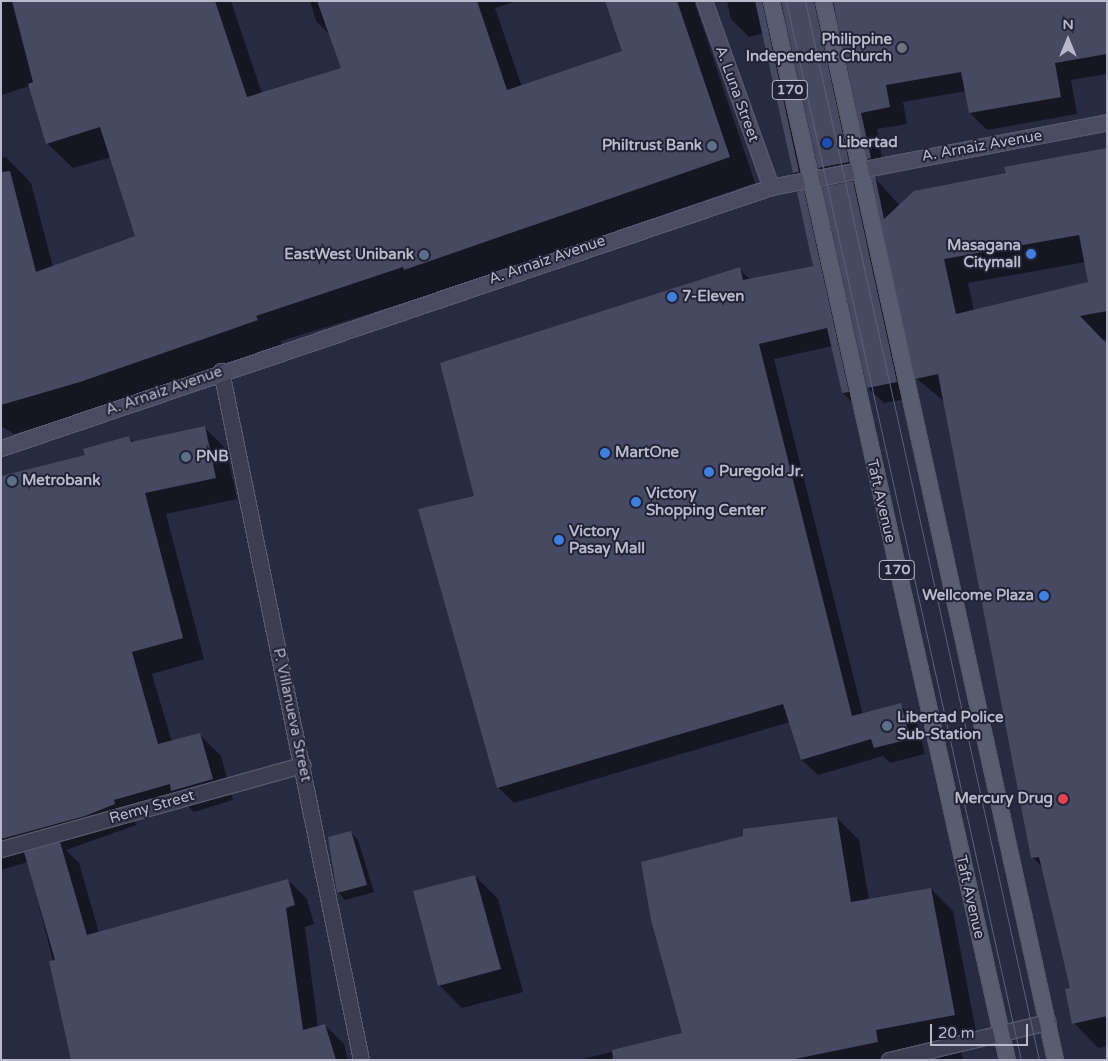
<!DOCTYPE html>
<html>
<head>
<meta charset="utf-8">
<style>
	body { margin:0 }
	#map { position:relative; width:1108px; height:1061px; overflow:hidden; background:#282a41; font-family:"Varela Round",sans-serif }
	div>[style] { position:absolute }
	.shadow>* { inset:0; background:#0007 }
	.building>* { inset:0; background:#474962 }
	.roads { filter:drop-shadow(1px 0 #57586b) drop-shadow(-1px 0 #57586b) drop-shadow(0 1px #57586b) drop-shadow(0 -1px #57586b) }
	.street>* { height:15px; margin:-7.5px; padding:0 7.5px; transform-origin:7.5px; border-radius:7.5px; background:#3c3d50 }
	.secondary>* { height:15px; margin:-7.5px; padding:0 7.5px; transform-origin:7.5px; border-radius:7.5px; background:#4a4b63 }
	.primary>* { height:15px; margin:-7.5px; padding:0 7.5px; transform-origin:7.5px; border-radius:7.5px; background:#5a5c70 }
	.tram>* { height:1px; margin:-0.5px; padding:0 0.5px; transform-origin:0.5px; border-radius:0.5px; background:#5e6077 }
	.dots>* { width:14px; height:14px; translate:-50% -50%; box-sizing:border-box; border:2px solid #212236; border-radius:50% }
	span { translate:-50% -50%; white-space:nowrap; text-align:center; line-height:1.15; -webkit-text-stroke:4px #212236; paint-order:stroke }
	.shield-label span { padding:1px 4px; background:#212236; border:1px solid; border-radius:4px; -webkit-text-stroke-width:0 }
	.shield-label { font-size:14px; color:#b9b9cb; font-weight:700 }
	.poi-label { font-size:15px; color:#b9b9cb; font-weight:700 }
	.right { translate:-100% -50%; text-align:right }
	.left { translate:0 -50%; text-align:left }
	.street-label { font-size:15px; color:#b9b9cb }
	.frame { position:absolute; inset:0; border:2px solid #b9b9cb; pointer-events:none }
	.north { position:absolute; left:1043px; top:15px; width:50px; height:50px; -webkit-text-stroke:4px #212236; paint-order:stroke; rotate:0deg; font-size:14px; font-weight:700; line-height:20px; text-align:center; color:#b9b9cb }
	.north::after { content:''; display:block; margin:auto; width:18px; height:22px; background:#b9b9cb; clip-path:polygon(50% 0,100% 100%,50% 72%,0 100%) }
	.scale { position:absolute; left:930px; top:1024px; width:98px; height:22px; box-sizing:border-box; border:2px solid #b9b9cb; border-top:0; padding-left:6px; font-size:15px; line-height:18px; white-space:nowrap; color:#b9b9cb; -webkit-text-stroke:4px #212236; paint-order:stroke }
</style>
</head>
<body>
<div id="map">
	<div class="shadow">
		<i style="clip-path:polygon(1px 1px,231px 1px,262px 93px,342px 68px,331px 36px,316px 21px,310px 1px,517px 1px,495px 8px,522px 87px,624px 52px,607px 1px,694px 1px,755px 183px,430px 295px,281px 341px,282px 346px,106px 407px,14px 434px,1px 426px,1px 158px,6px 157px,31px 183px,53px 267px,136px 237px,111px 157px,73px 168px,47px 143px,30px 86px,1px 95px)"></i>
		<i style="clip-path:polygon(727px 1px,1107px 1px,1107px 74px,1071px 80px,1077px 114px,987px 130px,970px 113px,966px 91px,903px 102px,907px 124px,877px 129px,885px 175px,868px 158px,836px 11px,830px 21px,865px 179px,852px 182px,868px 198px,912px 398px,884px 403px,868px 388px,836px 185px,819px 168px,784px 10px,778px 21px,811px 190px,794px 173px,763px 33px,749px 37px,731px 19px)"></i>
		<i style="clip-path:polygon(evenodd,1107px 151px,1107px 339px,1102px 340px,1107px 345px,1107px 1046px,1098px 1048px,1074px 1023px,1071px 989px,1044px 869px,1032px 857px,945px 402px,916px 378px,875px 178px,900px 206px,1107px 151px,1086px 262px,1090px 283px,974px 311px,968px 283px,1086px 262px)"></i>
		<i style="clip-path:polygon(803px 192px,819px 207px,858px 408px,843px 393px,832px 346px,774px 359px,863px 715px,900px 705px,916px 720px,925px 754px,890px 763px,883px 756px,818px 775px,802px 760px,790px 722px,514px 803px,499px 788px,420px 510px,476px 497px,739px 269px,751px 280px,814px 266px)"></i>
		<i style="clip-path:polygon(205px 428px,226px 449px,237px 499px,166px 514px,204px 659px,152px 674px,172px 742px,199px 734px,221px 756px,233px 800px,194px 812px,188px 806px,135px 821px,136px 825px,66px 850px,79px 863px,99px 933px,288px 880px,307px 899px,314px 924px,305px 927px,318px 1027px,325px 1025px,344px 1044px,348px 1060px,78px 1060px,28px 862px,1px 870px,1px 477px,86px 456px,129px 437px,134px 443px)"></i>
		<i style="clip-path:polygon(837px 818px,859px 840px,869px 900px,931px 889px,953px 911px,977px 1037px,959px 1041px,963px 1060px,579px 1060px,683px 1034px)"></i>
		<i style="clip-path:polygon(351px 833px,358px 840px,374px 892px,345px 900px,338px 892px)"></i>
		<i style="clip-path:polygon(475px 876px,498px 899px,523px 992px,462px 1008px,439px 985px)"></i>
	</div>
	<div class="building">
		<i style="clip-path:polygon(12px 1px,215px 1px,247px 97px,341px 68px,317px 1px,477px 1px,507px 90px,622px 51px,605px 1px,677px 1px,730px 157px,404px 270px,403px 267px,256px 316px,258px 320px,80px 382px,1px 405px,1px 172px,10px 171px,36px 272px,135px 236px,100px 127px,46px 144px,28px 84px,33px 82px)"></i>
		<i style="clip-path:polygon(755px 1px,762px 1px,799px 172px,793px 173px)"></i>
		<i style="clip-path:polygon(781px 1px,814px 1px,849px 162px,818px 168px)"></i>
		<i style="clip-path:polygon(833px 1px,1107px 1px,1107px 54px,1055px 63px,1061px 97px,969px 113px,961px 72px,886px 85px,890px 107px,861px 113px,871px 158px,867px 159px)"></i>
		<i style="clip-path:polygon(evenodd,1107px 148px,1107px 311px,1080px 316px,1107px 344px,1107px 1016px,1072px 1024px,1065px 989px,1070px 988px,1039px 857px,1031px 858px,938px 374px,915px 379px,871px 177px,875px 176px,884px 219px,914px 191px,1006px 173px,1004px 167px,1107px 148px,1079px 235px,1088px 282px,956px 314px,944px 259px,1079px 235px)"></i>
		<i style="clip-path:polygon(853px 181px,897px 382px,867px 388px,822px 187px)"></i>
		<i style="clip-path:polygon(804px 190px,849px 392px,842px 393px,827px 328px,759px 344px,852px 716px,901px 703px,910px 739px,874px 748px,871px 739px,801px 760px,783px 704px,497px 788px,418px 509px,474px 496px,440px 363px,740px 267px,743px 280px,813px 266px,797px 192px)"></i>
		<i style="clip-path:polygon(205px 426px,216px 478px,145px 493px,183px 638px,132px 652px,158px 744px,200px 733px,213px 779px,171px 791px,170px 784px,114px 800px,115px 804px,85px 816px,1px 839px,1px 476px,85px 455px,83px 449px,129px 436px,131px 442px)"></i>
		<i style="clip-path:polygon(837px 817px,851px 902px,931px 888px,955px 1015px,876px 1030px,878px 1042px,790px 1060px,613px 1060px,612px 1050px,682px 1033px,651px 920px,641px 862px,743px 836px,743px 829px)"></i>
		<i style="clip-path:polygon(351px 831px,367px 885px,337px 893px,328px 837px)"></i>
		<i style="clip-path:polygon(60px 842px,87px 935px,288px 879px,295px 905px,286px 908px,303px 1030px,325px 1024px,336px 1060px,71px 1060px,49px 961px,55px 960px,24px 852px)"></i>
		<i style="clip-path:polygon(475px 875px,501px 969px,438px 986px,413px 891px)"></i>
	</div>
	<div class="roads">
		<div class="street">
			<i style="left:221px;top:371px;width:703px;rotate:78.51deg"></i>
			<i style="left:1px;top:849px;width:313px;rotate:-15.6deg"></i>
			<i style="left:889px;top:1060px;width:163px;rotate:-13.5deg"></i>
		</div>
		<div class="secondary">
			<i style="left:704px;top:1px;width:198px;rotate:70.2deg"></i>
			<i style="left:1px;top:448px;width:813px;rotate:-18.72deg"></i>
			<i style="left:771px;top:187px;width:342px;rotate:-10.9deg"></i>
		</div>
		<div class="primary">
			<i style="left:771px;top:1px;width:1085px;rotate:77.44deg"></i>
			<i style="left:823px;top:1px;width:1084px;rotate:77.64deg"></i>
		</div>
	</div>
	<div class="tram">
		<i style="left:786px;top:1px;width:1085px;rotate:77.49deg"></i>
		<i style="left:805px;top:1px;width:1085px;rotate:77.54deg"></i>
	</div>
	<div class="dots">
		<i style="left:902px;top:48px;background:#6b7280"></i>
		<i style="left:827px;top:143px;background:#1a4fb4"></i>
		<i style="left:712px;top:146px;background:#5c6f8a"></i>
		<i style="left:1031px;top:254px;background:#3f7fe0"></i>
		<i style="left:424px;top:255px;background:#5c6f8a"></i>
		<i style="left:672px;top:297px;background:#3f7fe0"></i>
		<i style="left:605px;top:453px;background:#3f7fe0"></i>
		<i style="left:186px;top:457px;background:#5c6f8a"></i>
		<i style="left:709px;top:472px;background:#3f7fe0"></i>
		<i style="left:12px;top:481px;background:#5c6f8a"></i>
		<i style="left:636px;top:502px;background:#3f7fe0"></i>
		<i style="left:559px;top:540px;background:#3f7fe0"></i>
		<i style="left:1044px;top:596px;background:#3f7fe0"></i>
		<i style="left:887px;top:726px;background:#5c6f8a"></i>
		<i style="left:1063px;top:799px;background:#e0444e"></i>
	</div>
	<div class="shield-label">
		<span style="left:790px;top:90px">170</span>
		<span style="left:897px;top:570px">170</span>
	</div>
	<div class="poi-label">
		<span class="right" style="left:892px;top:48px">Philippine<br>Independent Church</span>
		<span class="left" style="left:838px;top:143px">Libertad</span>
		<span class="right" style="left:702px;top:146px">Philtrust Bank</span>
		<span class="right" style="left:1021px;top:254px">Masagana<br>Citymall</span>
		<span class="right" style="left:414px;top:255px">EastWest Unibank</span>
		<span class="left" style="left:682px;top:297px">7-Eleven</span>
		<span class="left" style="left:615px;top:453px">MartOne</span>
		<span class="left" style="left:196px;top:457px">PNB</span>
		<span class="left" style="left:719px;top:472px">Puregold Jr.</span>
		<span class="left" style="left:22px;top:481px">Metrobank</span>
		<span class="left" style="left:646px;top:502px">Victory<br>Shopping Center</span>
		<span class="left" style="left:569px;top:540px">Victory<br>Pasay Mall</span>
		<span class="right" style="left:1034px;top:596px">Wellcome Plaza</span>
		<span class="left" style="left:897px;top:726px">Libertad Police<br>Sub-Station</span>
		<span class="right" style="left:1053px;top:799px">Mercury Drug</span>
	</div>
	<div class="street-label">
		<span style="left:737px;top:94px;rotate:70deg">A. Luna Street</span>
		<span style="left:982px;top:146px;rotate:-10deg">A. Arnaiz Avenue</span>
		<span style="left:547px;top:260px;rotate:-19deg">A. Arnaiz Avenue</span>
		<span style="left:164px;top:391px;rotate:-19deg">A. Arnaiz Avenue</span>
		<span style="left:881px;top:501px;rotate:77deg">Taft Avenue</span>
		<span style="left:292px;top:715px;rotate:78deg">P. Villanueva Street</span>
		<span style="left:152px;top:807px;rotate:-16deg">Remy Street</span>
		<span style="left:970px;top:897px;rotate:77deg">Taft Avenue</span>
	</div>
	<div class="frame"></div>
	<div class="north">N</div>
	<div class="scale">20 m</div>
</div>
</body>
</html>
